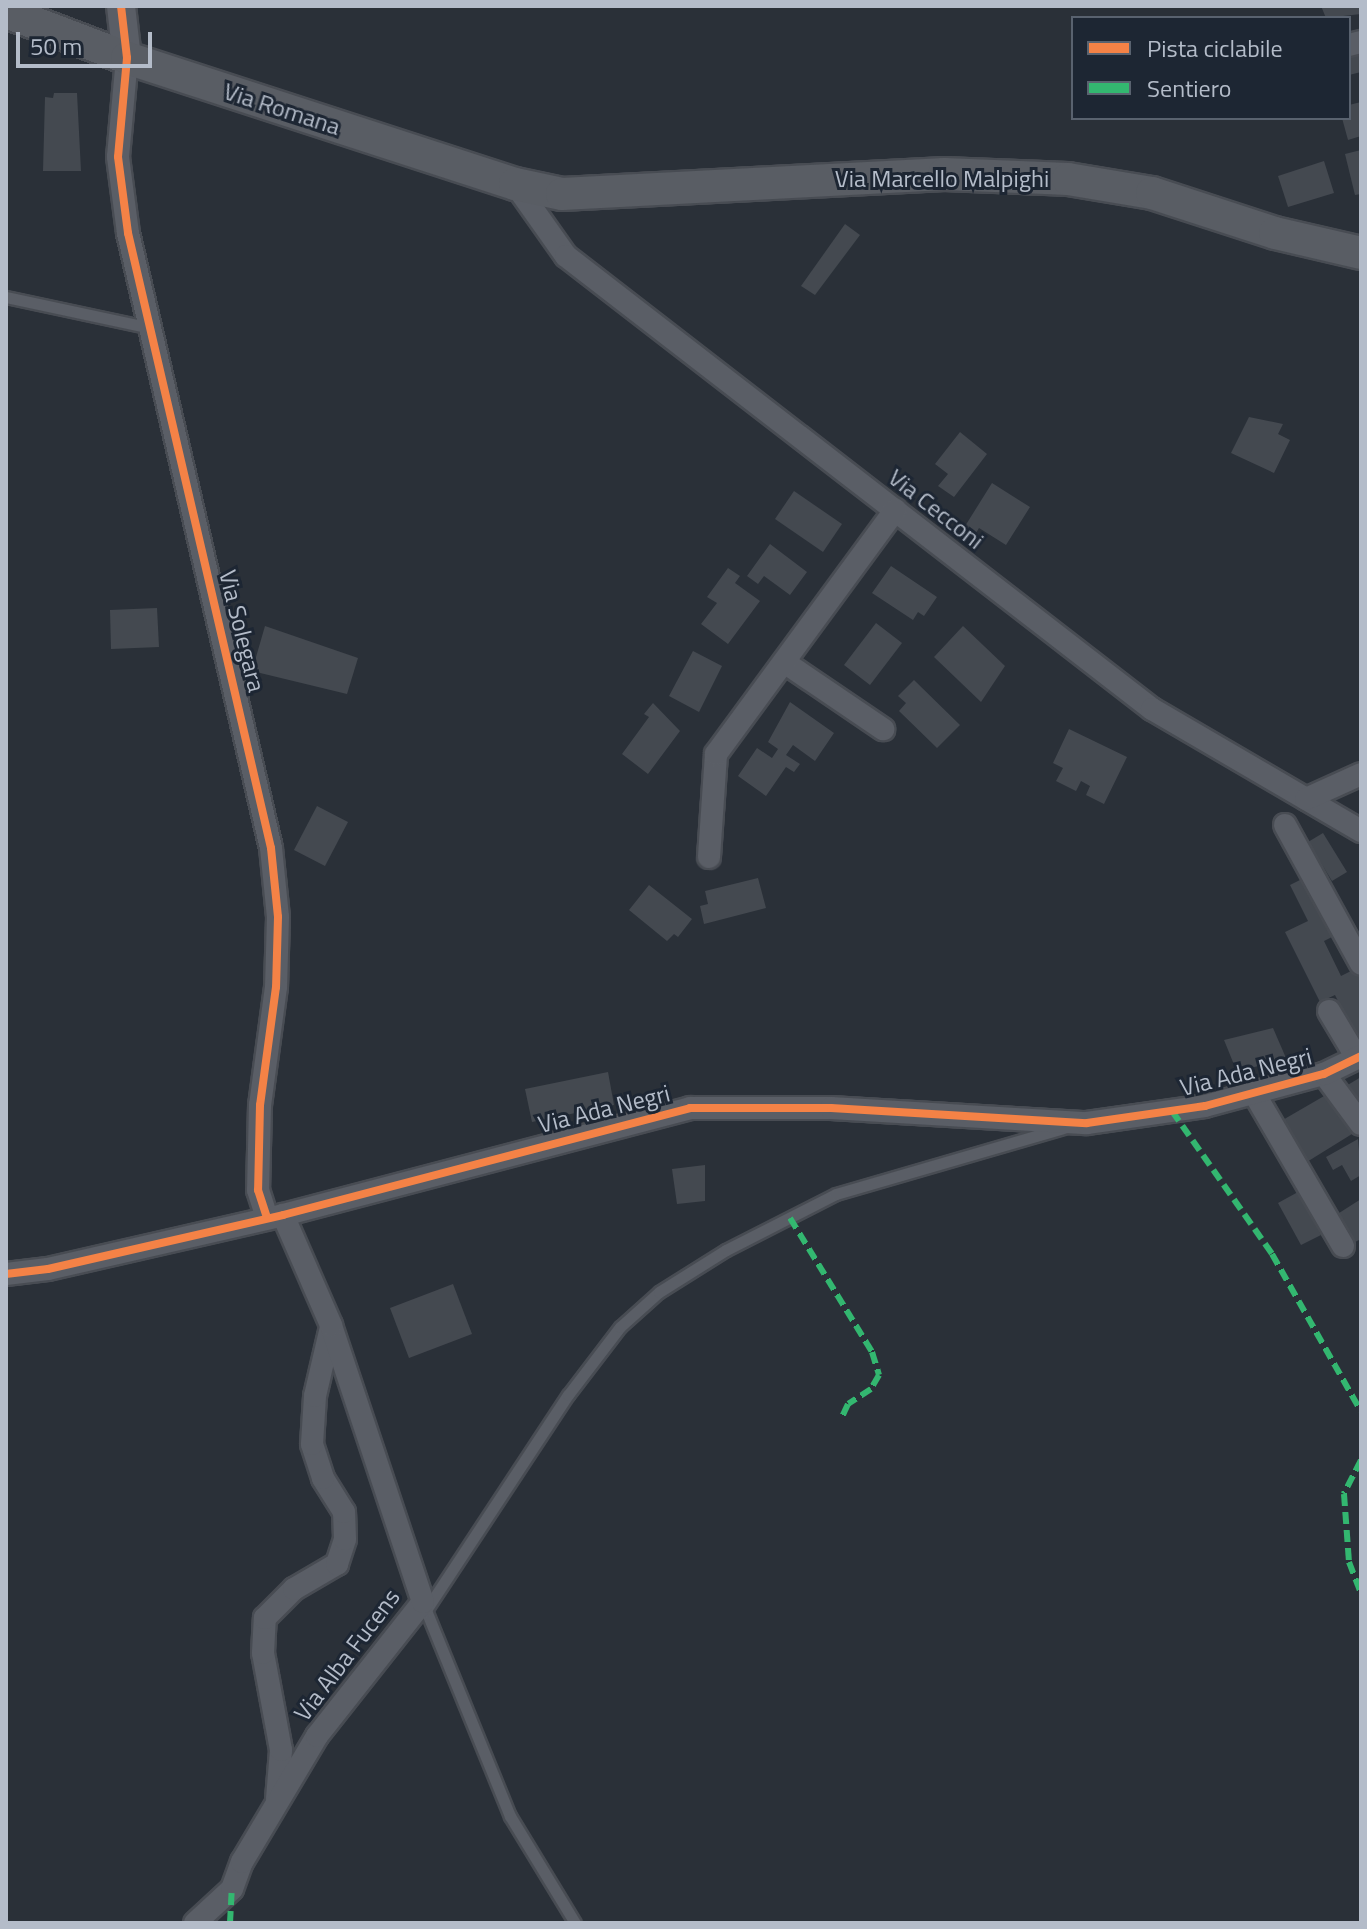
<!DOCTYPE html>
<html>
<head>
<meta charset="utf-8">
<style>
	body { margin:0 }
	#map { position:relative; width:1367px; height:1929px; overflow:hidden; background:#2a3038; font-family:"Titillium Web",sans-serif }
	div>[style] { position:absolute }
	.building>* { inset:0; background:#444950 }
	.roads { filter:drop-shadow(2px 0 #484c53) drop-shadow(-2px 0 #484c53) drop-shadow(0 2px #484c53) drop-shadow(0 -2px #484c53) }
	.service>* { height:11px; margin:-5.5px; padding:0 5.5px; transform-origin:5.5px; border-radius:5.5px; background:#5a5e66 }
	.minor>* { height:22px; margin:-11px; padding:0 11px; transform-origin:11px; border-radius:11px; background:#5a5e66 }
	.tertiary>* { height:28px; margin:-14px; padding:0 14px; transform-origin:14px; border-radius:14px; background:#5a5e66 }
	.secondary>* { height:32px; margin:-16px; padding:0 16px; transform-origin:16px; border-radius:16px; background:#595d64 }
	.quiet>* { height:6px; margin-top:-3px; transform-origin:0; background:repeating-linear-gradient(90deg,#33b770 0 12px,transparent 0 18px) }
	.cycleway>* { height:8px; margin:-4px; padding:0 4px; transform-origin:4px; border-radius:4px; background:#f48246 }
	span { translate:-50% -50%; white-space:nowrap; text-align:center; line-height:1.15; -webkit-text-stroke:6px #1d2633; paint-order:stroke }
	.street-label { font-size:24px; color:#b4bcc9 }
	.frame { position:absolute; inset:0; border:8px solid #b4bcc9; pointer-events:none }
	.legend { position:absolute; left:1071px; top:16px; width:280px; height:104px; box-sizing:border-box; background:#1d2633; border:2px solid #59626f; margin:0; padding:10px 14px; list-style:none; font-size:24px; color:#b4bcc9 }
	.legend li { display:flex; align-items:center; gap:16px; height:40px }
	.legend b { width:40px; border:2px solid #59626f }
	.scale { position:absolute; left:16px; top:32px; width:136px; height:36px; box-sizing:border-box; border:4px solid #b4bcc9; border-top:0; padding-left:10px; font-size:24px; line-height:28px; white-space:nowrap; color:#b4bcc9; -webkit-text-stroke:6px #1d2633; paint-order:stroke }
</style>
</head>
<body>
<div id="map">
	<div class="building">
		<i style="clip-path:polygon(1321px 6px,1360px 6px,1361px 14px,1326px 18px)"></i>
		<i style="clip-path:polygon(1361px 49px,1361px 72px,1349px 75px,1349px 53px)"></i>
		<i style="clip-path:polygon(54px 93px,77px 93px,81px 171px,43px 171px,45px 97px,53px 98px)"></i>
		<i style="clip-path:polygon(1361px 102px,1361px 136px,1348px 140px,1342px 118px,1349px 118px,1349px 105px)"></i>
		<i style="clip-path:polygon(1361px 150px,1361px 194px,1355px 195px,1345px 154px)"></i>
		<i style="clip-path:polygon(1324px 161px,1334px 193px,1288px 207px,1278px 176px)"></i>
		<i style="clip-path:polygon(845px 224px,860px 235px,815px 295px,801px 286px)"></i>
		<i style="clip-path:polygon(1249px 417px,1283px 424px,1278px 434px,1290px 440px,1274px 473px,1231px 453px)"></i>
		<i style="clip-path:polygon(960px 432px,987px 454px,954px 497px,938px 486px,948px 474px,935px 464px)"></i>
		<i style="clip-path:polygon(992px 483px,1030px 507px,1006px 545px,979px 528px,973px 538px,962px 531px)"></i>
		<i style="clip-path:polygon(794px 491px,842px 524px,823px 552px,775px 519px)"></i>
		<i style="clip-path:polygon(770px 544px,807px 572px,790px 595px,764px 576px,758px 584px,747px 576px)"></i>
		<i style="clip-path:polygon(891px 566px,937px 597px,924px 616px,918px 612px,913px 620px,872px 593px)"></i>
		<i style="clip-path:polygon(728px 568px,740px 576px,735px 583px,760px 601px,728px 644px,701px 624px,717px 603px,707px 597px)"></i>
		<i style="clip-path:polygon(157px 608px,159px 647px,111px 649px,110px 610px)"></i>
		<i style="clip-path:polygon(876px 623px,902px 643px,870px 685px,844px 665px)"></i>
		<i style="clip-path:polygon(265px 626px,358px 658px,347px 694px,252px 671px)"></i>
		<i style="clip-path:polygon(963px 626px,1005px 666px,981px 702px,934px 657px)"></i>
		<i style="clip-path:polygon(693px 651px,722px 666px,699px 712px,669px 696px)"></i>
		<i style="clip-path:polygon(914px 680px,960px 725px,937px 748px,899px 711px,906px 703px,898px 696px)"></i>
		<i style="clip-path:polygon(790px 702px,834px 733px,815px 761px,793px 745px,786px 755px,800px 764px,794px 772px,786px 767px,766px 796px,738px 776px,757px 748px,772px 758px,778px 749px,768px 742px)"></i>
		<i style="clip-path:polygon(653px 703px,680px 731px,648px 774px,622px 754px,649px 717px,644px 714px)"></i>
		<i style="clip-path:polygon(1069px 729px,1127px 757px,1104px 804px,1086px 795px,1090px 786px,1081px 781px,1076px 791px,1056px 781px,1063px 768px,1053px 763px)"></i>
		<i style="clip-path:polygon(317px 806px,348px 822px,325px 866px,294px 850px)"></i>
		<i style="clip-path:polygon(1323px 833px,1347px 872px,1332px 881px,1308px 842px)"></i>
		<i style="clip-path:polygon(1306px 877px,1328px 923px,1332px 937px,1324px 941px,1341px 976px,1361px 966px,1361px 1035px,1356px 1037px,1335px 995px,1320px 1002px,1285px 932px,1308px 921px,1290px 885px)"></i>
		<i style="clip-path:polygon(758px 878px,766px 908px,704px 924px,700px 906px,708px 904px,705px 891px)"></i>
		<i style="clip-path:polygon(649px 885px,692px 919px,678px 937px,674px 934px,667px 941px,629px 910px)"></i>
		<i style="clip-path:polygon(1273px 1028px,1286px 1058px,1237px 1072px,1224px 1040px)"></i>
		<i style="clip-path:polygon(608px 1072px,614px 1105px,532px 1122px,525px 1089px)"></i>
		<i style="clip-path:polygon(1361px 1077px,1361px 1122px,1341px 1089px)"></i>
		<i style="clip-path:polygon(1331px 1092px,1352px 1134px,1302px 1165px,1281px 1121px)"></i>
		<i style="clip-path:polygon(1358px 1139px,1361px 1175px,1351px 1181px,1342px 1165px,1333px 1170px,1326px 1157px)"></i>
		<i style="clip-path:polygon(705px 1165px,705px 1201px,677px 1204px,672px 1169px)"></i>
		<i style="clip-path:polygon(1298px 1192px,1321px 1235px,1301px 1245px,1278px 1203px)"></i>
		<i style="clip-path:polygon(1361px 1199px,1361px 1239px,1353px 1243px,1336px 1215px)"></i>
		<i style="clip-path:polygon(453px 1284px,472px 1334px,409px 1358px,390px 1308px)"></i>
	</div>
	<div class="roads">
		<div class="service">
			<i style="left:6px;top:297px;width:147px;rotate:12.1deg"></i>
			<i style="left:423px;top:1603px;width:230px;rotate:67.8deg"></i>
			<i style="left:510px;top:1816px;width:125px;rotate:58.7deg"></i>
			<i style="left:426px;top:1610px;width:258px;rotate:-56.6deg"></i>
			<i style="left:568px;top:1395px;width:86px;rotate:-52.6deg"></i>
			<i style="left:620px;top:1327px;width:52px;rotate:-41.9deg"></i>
			<i style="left:659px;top:1292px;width:79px;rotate:-32.1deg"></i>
			<i style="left:726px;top:1250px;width:123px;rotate:-27deg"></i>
			<i style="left:836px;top:1194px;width:236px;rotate:-16.2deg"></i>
		</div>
		<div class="minor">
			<i style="left:1349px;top:45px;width:12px;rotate:-14deg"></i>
			<i style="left:127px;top:58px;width:99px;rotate:95.2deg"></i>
			<i style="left:118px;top:157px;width:77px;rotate:82.5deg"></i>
			<i style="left:128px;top:233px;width:631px;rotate:76.91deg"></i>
			<i style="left:271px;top:848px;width:69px;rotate:84.2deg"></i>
			<i style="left:278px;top:917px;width:70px;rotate:91.6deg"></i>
			<i style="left:276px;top:987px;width:119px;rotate:97.7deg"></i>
			<i style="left:260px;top:1105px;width:85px;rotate:91.3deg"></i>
			<i style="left:258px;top:1190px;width:29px;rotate:72deg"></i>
			<i style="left:515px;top:184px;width:88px;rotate:54.7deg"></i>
			<i style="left:566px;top:256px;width:741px;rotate:37.71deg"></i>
			<i style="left:1152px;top:709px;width:242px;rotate:30.3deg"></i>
			<i style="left:784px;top:662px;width:120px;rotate:34.1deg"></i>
			<i style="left:1306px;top:799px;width:60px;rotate:-24.4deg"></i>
			<i style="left:1285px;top:825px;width:158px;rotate:61.3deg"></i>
			<i style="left:709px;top:857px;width:103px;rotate:-86.1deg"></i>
			<i style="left:716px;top:754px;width:303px;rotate:-53.7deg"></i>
			<i style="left:1329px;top:1011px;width:55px;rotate:59.2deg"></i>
			<i style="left:1324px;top:1074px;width:62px;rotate:53.5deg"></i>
			<i style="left:1254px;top:1093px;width:177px;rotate:59.8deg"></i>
			<i style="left:6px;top:1274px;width:42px;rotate:-6.8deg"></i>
			<i style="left:48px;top:1269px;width:241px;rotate:-12.9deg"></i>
			<i style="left:283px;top:1215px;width:421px;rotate:-14.7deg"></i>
			<i style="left:690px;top:1108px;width:141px"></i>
			<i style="left:831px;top:1108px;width:256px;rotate:3.4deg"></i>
			<i style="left:1087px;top:1123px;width:119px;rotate:-8.2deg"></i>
			<i style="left:1205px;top:1106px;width:123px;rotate:-15.1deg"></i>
			<i style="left:1324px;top:1074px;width:41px;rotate:-25.9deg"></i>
			<i style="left:277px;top:1799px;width:49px;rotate:-85.3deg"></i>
			<i style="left:281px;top:1750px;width:99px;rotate:-100.5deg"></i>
			<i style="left:263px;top:1653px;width:35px;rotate:-87deg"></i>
			<i style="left:265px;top:1618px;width:41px;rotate:-45deg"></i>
			<i style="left:294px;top:1589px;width:50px;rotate:-30.2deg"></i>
			<i style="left:337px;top:1564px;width:26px;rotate:-72deg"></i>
			<i style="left:345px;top:1539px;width:27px;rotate:-92deg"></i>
			<i style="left:344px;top:1512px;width:40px;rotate:-122deg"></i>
			<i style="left:323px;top:1478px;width:36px;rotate:-108deg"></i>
			<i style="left:312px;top:1444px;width:48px;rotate:-86.4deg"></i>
			<i style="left:315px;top:1396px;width:71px;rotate:-76.9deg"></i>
			<i style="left:195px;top:1923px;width:50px;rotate:-42.6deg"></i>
			<i style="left:232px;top:1889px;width:29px;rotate:-70deg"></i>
			<i style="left:242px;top:1862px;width:147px;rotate:-59.2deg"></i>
			<i style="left:317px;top:1736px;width:171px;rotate:-51.7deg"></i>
			<i style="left:423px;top:1602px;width:292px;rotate:-108.4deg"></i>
			<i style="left:331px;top:1325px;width:120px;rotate:-113.6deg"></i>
		</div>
		<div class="tertiary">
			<i style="left:121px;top:6px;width:52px;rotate:83.4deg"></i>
		</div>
		<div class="secondary">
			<i style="left:6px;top:12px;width:129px;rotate:20.8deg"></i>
			<i style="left:127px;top:58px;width:408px;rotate:18deg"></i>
			<i style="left:515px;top:184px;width:48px;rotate:12deg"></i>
			<i style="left:562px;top:194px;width:383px;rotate:-3deg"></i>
			<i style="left:944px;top:174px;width:124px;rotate:2.3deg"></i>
			<i style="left:1068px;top:179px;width:85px;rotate:9.5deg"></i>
			<i style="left:1152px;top:193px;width:129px;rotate:18deg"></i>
			<i style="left:1275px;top:233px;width:88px;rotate:13.1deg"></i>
		</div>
	</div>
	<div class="quiet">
		<i style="left:1172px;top:1111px;width:174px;rotate:55deg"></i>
		<i style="left:1272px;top:1254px;width:180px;rotate:60.5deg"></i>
		<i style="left:790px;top:1218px;width:157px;rotate:58.5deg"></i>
		<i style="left:872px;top:1352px;width:24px;rotate:73deg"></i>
		<i style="left:879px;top:1375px;width:16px;rotate:120deg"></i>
		<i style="left:871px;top:1389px;width:27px;rotate:147deg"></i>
		<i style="left:848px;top:1404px;width:17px;rotate:115deg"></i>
		<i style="left:1361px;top:1460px;width:38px;rotate:117deg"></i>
		<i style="left:1344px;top:1494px;width:68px;rotate:85.8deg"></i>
		<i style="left:1349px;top:1562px;width:33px;rotate:69deg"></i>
		<i style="left:230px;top:1923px;width:34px;rotate:-87deg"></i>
	</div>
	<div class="cycleway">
		<i style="left:121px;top:6px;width:52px;rotate:83.4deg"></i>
		<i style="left:127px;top:58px;width:99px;rotate:95.2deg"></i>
		<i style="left:118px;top:157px;width:77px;rotate:82.5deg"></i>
		<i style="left:128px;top:233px;width:631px;rotate:76.91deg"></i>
		<i style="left:271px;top:848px;width:69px;rotate:84.2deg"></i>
		<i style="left:278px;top:917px;width:70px;rotate:91.6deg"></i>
		<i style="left:276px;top:987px;width:119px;rotate:97.7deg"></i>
		<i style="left:260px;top:1105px;width:85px;rotate:91.3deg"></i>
		<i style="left:258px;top:1190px;width:29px;rotate:72deg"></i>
		<i style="left:6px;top:1274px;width:42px;rotate:-6.8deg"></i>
		<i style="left:48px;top:1269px;width:241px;rotate:-12.9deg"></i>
		<i style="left:283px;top:1215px;width:421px;rotate:-14.7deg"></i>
		<i style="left:690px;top:1108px;width:141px"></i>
		<i style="left:831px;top:1108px;width:256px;rotate:3.4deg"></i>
		<i style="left:1087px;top:1123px;width:119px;rotate:-8.2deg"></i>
		<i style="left:1205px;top:1106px;width:123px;rotate:-15.1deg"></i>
		<i style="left:1324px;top:1074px;width:41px;rotate:-25.9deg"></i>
	</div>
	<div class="street-label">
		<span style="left:282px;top:109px;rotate:18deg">Via Romana</span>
		<span style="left:942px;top:179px">Via Marcello Malpighi</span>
		<span style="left:936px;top:509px;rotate:38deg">Via Cecconi</span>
		<span style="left:242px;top:631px;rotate:76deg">Via Solegara</span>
		<span style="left:1246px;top:1072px;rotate:-14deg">Via Ada Negri</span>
		<span style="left:604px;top:1109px;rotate:-14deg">Via Ada Negri</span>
		<span style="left:347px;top:1655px;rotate:-53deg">Via Alba Fucens</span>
	</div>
	<div class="frame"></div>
	<ul class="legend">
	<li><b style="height:10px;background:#f48246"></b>Pista ciclabile</li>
	<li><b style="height:10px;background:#33b770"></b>Sentiero</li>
	</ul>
	<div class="scale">50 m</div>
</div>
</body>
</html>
